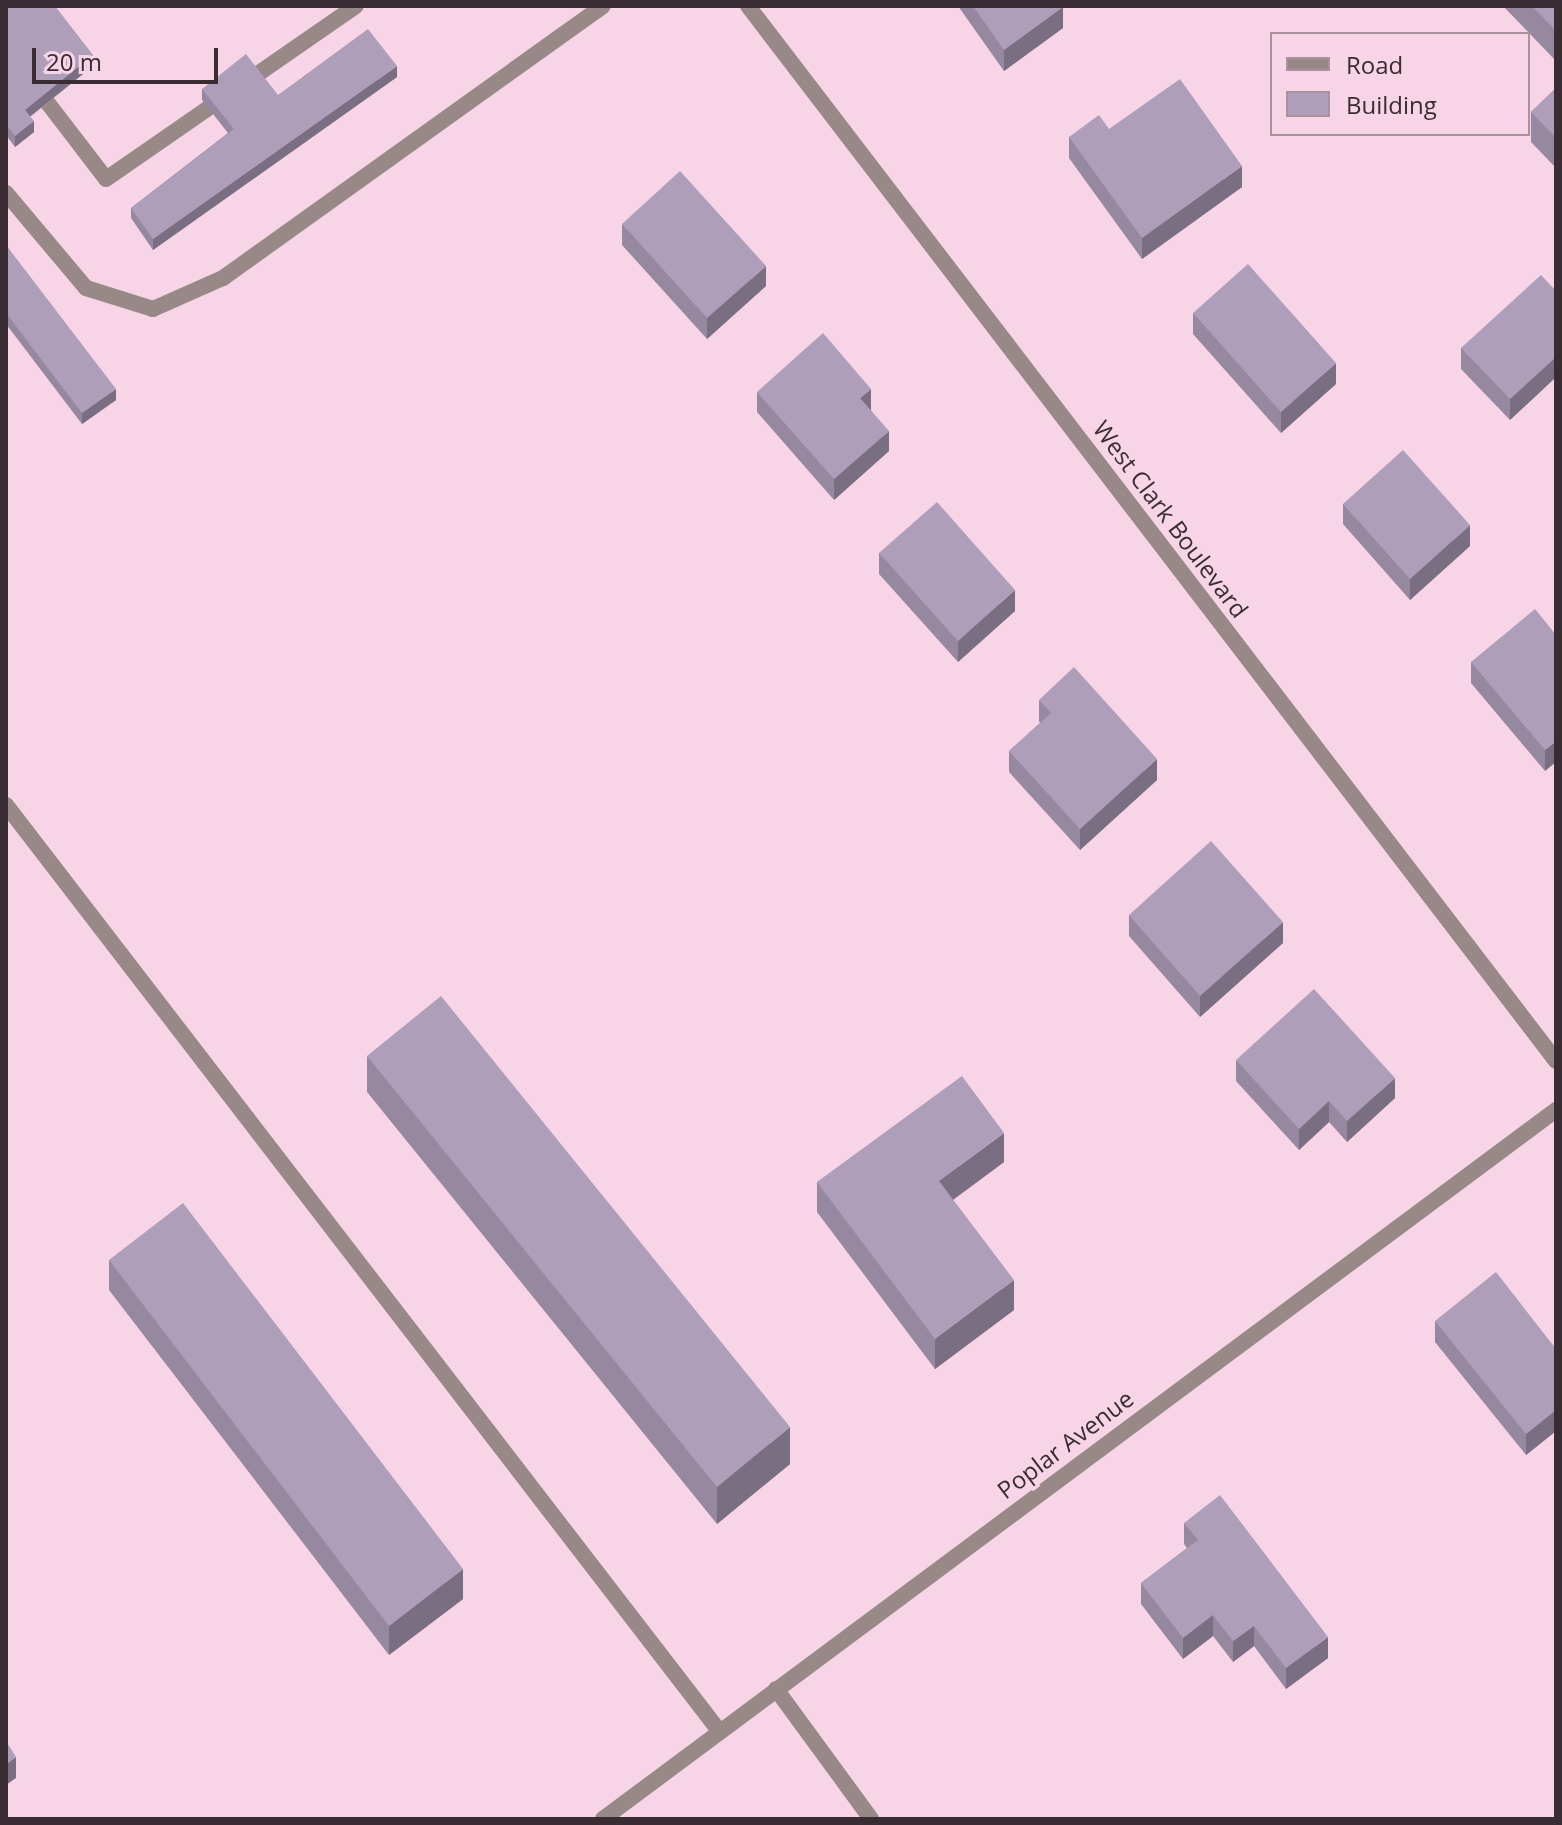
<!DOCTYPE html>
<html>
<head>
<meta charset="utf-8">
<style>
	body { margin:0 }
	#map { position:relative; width:1562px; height:1825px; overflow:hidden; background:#f7d5e6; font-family:"Open Sans",sans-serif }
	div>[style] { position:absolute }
	.service>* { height:16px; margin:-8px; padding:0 8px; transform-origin:8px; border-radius:8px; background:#988887 }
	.minor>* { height:16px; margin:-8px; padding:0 8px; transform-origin:8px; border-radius:8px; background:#988887 }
	.tertiary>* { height:16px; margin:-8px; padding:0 8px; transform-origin:8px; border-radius:8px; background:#988887 }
	.wall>* { inset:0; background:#9688a0 }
	.shaded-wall>* { inset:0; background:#7a6f82 }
	.building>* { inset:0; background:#af9eba }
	span { translate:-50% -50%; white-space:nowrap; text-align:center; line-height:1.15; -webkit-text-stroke:7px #f7d5e6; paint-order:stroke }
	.street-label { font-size:24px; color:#392c33 }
	.frame { position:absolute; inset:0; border:8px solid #392c33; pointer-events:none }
	.legend { position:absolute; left:1270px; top:32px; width:260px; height:104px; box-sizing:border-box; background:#f7d5e6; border:2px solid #ab919e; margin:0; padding:10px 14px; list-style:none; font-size:24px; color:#392c33 }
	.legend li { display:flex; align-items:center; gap:16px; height:40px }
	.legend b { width:40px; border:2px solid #ab919e }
	.scale { position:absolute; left:32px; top:48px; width:186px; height:36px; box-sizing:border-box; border:4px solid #392c33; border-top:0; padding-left:10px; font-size:24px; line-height:28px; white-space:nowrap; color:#392c33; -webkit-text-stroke:6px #f7d5e6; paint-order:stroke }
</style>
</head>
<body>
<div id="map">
	<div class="service">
		<i style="left:34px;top:85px;width:118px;rotate:52.5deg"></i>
		<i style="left:106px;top:179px;width:304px;rotate:-34.7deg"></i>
		<i style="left:6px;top:193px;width:124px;rotate:49.9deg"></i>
		<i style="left:86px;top:288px;width:70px;rotate:17.4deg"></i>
		<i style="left:153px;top:309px;width:77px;rotate:-23.9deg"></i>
		<i style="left:223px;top:278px;width:467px;rotate:-35.6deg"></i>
		<i style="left:6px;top:805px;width:1170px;rotate:52.4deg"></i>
		<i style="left:776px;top:1689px;width:161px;rotate:53.8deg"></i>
	</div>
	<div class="minor">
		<i style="left:603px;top:1819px;width:1188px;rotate:-36.65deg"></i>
	</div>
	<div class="tertiary">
		<i style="left:748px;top:6px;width:1329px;rotate:52.55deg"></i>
	</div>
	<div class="wall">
		<i style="clip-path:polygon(6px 6px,93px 66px,30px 117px,34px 132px,15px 147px,6px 135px)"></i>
		<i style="clip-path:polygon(958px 6px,1063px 6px,1063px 28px,1004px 71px)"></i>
		<i style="clip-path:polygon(1503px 6px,1556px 6px,1556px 61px)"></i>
		<i style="clip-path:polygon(397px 77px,153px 250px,131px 218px,131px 208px,228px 133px,202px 100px,202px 89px,278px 95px)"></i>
		<i style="clip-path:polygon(1556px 88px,1556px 168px,1531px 142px,1531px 112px)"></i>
		<i style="clip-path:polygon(1109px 129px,1242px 187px,1142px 259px,1069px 158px,1069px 137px)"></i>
		<i style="clip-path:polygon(622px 224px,766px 286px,707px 339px,622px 245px)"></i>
		<i style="clip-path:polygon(6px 245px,116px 400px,82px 424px,6px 324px)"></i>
		<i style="clip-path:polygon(1556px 291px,1556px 377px,1510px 420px,1461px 369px,1461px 348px)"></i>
		<i style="clip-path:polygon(1193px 313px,1336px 384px,1281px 433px,1193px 334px)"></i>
		<i style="clip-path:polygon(757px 392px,871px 410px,889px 451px,834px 500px,757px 412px)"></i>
		<i style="clip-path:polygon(1343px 504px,1470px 546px,1410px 600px,1343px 524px)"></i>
		<i style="clip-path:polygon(879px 553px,1015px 611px,958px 662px,879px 574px)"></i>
		<i style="clip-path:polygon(1556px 635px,1545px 771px,1471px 683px,1471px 662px)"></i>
		<i style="clip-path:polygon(1039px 700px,1157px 780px,1080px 850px,1009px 772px,1009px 751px,1040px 723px,1039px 721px)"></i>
		<i style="clip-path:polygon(1129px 915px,1283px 943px,1200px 1017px,1129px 936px)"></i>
		<i style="clip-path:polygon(367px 1056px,790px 1464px,717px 1524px,367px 1092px)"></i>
		<i style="clip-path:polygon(1236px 1060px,1395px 1098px,1347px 1142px,1329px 1122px,1299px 1150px,1236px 1081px)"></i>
		<i style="clip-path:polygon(1004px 1162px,953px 1200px,1014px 1310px,935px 1369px,817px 1212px,817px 1182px)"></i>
		<i style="clip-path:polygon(109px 1260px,463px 1599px,389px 1655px,109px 1290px)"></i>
		<i style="clip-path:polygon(1435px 1321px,1556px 1349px,1556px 1431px,1526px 1455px,1435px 1342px)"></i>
		<i style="clip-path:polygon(1184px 1523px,1328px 1658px,1286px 1689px,1254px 1646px,1233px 1662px,1213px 1636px,1183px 1659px,1141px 1604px,1141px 1583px,1187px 1548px,1184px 1544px)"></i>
	</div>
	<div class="shaded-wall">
		<i style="clip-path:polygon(1063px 7px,1063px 28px,1004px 71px,1004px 50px)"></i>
		<i style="clip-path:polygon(93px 55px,93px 66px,25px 120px,25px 110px)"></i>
		<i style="clip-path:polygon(397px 66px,397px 77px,153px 250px,153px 239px)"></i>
		<i style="clip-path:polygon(34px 121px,34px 132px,15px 147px,15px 136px)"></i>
		<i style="clip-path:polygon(1242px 166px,1242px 187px,1142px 259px,1142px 238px)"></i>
		<i style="clip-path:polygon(766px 266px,766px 286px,707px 339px,707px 318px)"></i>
		<i style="clip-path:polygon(1556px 357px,1556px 377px,1510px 420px,1510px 399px)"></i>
		<i style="clip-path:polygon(1336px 363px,1336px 384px,1281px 433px,1281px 412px)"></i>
		<i style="clip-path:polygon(116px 389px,116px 400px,82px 424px,82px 413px)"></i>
		<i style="clip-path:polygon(871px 389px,871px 410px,860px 419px,860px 398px)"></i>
		<i style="clip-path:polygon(889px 431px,889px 451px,834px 500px,834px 479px)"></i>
		<i style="clip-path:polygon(1470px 525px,1470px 546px,1410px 600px,1410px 579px)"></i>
		<i style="clip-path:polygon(1015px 590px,1015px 611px,958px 662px,958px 641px)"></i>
		<i style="clip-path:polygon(1556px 741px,1556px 762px,1545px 771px,1545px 750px)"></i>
		<i style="clip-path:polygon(1157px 759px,1157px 780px,1080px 850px,1080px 829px)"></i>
		<i style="clip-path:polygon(1283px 922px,1283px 943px,1200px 1017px,1200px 996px)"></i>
		<i style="clip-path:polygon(1395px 1078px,1395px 1098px,1347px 1142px,1347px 1121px)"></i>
		<i style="clip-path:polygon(1329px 1101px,1329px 1122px,1299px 1150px,1299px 1129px)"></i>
		<i style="clip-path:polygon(1004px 1133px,1004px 1162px,939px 1210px,939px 1181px)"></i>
		<i style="clip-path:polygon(1014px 1280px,1014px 1310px,935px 1369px,935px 1339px)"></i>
		<i style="clip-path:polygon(1556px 1410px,1556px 1431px,1526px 1455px,1526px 1434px)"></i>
		<i style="clip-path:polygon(790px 1427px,790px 1464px,717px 1524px,717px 1487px)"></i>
		<i style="clip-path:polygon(463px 1569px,463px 1599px,389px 1655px,389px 1626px)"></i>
		<i style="clip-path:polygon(1213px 1615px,1213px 1636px,1183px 1659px,1183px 1638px)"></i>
		<i style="clip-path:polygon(1254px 1626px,1254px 1646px,1233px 1662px,1233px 1641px)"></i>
		<i style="clip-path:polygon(1328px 1637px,1328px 1658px,1286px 1689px,1286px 1668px)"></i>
		<i style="clip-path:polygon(16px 1757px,16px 1778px,6px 1785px,6px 1764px)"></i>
	</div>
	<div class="building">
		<i style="clip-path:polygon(6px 6px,55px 6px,93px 55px,25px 110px,34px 121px,15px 136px,6px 124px)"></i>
		<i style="clip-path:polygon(973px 6px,1063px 6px,1063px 7px,1004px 50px)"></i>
		<i style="clip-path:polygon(1532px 6px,1556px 6px,1556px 31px)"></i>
		<i style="clip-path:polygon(368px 29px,397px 66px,153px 239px,131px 208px,234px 129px,202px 89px,246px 54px,278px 95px)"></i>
		<i style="clip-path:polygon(1180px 79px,1242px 166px,1142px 238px,1069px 137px,1099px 115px,1109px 129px)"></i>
		<i style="clip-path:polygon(1556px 88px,1556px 138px,1531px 112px)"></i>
		<i style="clip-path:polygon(680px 171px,766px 266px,707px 318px,622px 224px)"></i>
		<i style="clip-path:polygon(6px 245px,116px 389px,82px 413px,6px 313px)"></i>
		<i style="clip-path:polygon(1248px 264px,1336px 363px,1281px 412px,1193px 313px)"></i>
		<i style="clip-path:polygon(1541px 275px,1556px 291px,1556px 357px,1510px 399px,1461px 348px)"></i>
		<i style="clip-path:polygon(823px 333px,871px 389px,860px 398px,889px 431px,834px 479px,757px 392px)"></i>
		<i style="clip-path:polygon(1403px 450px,1470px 525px,1410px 579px,1343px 504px)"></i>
		<i style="clip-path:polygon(937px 502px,1015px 590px,958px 641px,879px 553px)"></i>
		<i style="clip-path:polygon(1535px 609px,1556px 635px,1556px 741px,1545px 750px,1471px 662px)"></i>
		<i style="clip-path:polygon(1074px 667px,1157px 759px,1080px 829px,1009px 751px,1051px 713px,1039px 700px)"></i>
		<i style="clip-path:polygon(1211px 841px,1283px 922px,1200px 996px,1129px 915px)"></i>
		<i style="clip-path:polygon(1314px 989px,1395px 1078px,1347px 1121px,1329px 1101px,1299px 1129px,1236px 1060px)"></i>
		<i style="clip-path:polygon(441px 996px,790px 1427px,717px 1487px,367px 1056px)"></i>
		<i style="clip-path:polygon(962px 1076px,1004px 1133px,939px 1181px,1014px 1280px,935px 1339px,817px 1182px)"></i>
		<i style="clip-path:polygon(183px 1203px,463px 1569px,389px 1626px,109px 1260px)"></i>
		<i style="clip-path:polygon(1496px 1272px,1556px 1349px,1556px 1410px,1526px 1434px,1435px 1321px)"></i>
		<i style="clip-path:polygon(1220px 1495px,1328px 1637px,1286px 1668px,1254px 1626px,1233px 1641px,1213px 1615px,1183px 1638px,1141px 1583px,1198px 1540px,1184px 1523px)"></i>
		<i style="clip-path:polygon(6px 1741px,16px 1757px,6px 1764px)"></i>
	</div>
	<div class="street-label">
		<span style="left:1171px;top:519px;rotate:53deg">West Clark Boulevard</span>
		<span style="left:1065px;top:1444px;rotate:-37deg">Poplar Avenue</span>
	</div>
	<div class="frame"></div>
	<ul class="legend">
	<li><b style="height:10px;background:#988887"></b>Road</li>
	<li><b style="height:22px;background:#af9eba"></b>Building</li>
	</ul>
	<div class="scale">20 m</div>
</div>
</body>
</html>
